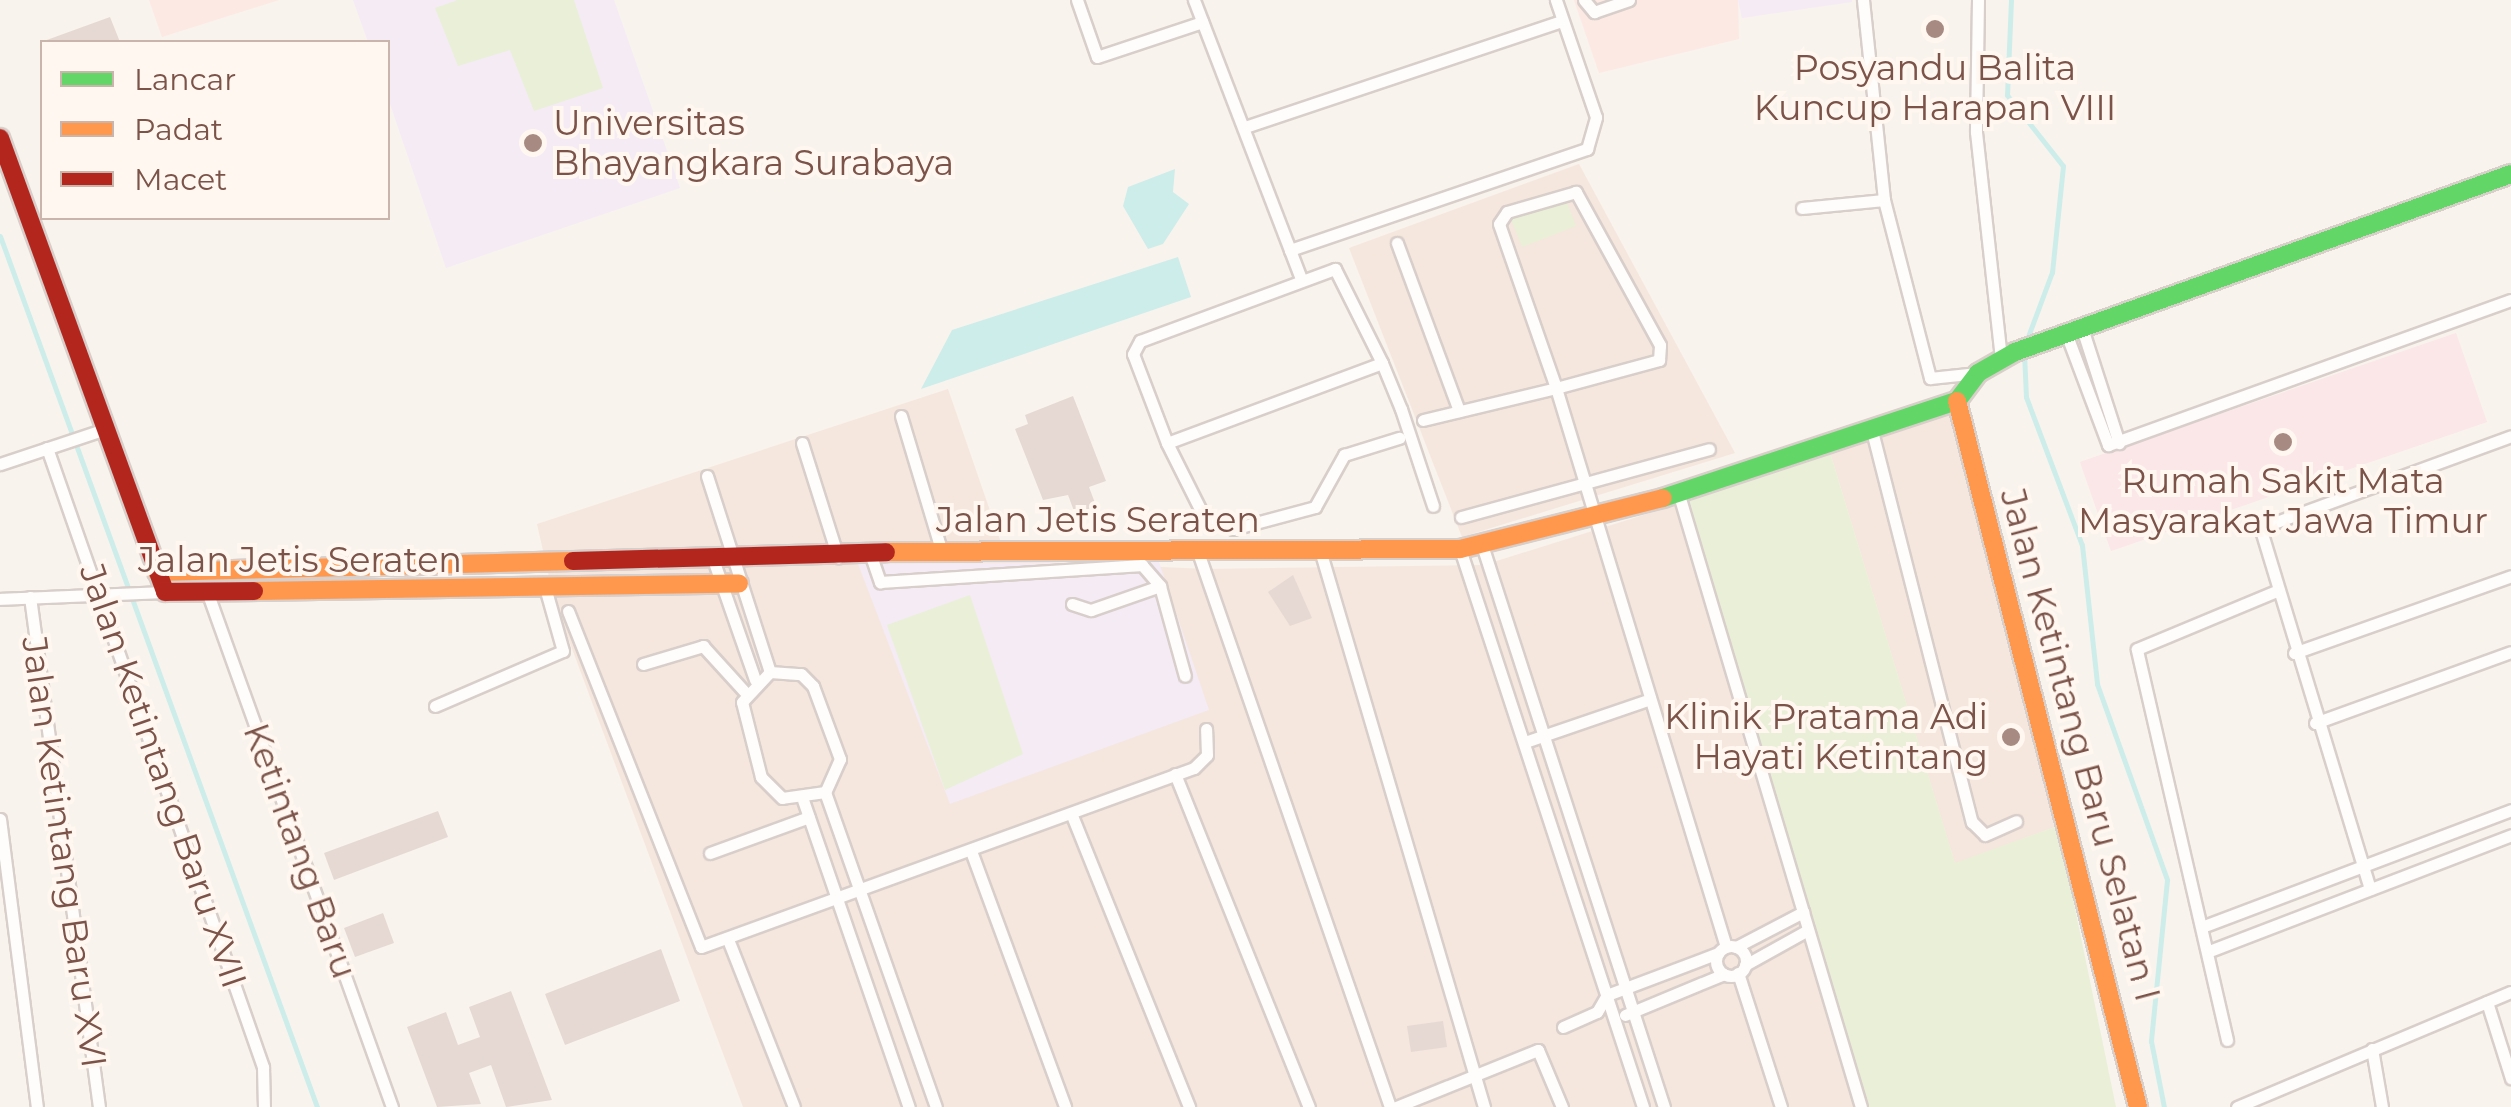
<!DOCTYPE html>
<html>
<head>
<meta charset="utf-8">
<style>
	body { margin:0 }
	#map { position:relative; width:2511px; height:1107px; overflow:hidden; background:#f9f3ed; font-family:Montserrat,sans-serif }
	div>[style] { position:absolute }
	.residential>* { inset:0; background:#f5e7dd }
	.commercial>* { inset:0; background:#fce9e3 }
	.education>* { inset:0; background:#f4ebf5 }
	.medical>* { inset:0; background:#fbe6e8 }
	.green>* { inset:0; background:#e9f0d7 }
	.water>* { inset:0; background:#cdedea }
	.stream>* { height:5px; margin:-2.5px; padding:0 2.5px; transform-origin:2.5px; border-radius:2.5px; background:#cdedea }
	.building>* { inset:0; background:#e6d9d4 }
	.roads { filter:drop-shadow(2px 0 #d8ceca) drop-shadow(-2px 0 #d8ceca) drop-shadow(0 2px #d8ceca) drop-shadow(0 -2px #d8ceca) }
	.street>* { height:11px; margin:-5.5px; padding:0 5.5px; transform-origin:5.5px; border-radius:5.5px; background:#fefdfc }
	.street>.ring { margin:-5.5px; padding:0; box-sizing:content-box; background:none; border:11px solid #fefdfc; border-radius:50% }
	.fast>* { height:18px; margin:-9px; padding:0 9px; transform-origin:9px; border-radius:9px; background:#63d668 }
	.slow>* { height:18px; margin:-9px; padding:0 9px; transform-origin:9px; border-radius:9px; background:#ff974d }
	.jam>* { height:18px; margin:-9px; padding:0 9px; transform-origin:9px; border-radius:9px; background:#b3261e }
	.dots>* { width:28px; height:28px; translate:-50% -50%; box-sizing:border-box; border:5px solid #fff7f0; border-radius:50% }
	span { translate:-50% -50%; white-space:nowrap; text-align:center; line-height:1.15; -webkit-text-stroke:8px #fff7f0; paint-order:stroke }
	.poi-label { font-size:35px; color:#7b5349 }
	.left { translate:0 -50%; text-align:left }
	.right { translate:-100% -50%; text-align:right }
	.street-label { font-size:35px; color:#7b5349 }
	.legend { position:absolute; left:40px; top:40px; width:350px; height:180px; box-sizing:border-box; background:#fff7f0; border:2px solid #cab5ad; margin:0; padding:12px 18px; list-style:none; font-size:30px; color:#7b5349 }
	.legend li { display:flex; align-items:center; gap:20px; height:50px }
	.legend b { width:50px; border:2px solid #cab5ad }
</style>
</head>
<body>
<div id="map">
	<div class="residential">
		<i style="clip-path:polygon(1579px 164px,1735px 453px,1462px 537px,1349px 248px)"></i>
		<i style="clip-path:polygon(948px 389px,1007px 560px,1206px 569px,1484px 565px,1688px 501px,1868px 1107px,743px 1107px,555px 603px,537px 524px)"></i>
		<i style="clip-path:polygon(1955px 407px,2058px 826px,1955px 864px,1829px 449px)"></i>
	</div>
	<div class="commercial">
		<i style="clip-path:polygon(149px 0,279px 0,162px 37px)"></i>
		<i style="clip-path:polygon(1574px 0,1738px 0,1739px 39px,1599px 73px)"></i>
	</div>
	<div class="education">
		<i style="clip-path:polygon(353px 0,614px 0,680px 188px,446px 268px,388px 98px,388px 42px,368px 42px)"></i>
		<i style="clip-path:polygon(1738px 0,1852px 0,1852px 2px,1742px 18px)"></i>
		<i style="clip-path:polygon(1159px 562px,1209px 710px,950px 804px,858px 564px)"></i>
	</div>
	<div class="medical">
		<i style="clip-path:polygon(2456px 333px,2487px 422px,2111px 551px,2080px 462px)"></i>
	</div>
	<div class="green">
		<i style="clip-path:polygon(458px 0,574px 0,603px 88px,534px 111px,510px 50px,458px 66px,435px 8px)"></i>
		<i style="clip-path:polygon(1565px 198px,1576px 226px,1522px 247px,1511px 219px)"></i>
		<i style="clip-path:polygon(1829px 449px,1955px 863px,2058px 826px,2116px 1107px,1868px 1107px,1688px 501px)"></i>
		<i style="clip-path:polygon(970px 595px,1023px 754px,945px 790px,887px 625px)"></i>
	</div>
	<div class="water">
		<i style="clip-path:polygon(1175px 169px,1173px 192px,1189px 204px,1163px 244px,1148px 249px,1123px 206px,1128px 187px)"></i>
		<i style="clip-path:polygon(1178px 257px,1191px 297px,921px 389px,952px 330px)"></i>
	</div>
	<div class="stream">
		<i style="left:2011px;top:0;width:95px;rotate:92.4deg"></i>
		<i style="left:2007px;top:95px;width:90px;rotate:51.7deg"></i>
		<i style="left:2063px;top:166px;width:107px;rotate:95.9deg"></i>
		<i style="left:2052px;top:272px;width:75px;rotate:110.4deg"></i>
		<i style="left:0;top:236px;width:927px;rotate:70deg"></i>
		<i style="left:2024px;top:353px;width:44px;rotate:87.4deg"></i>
		<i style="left:2026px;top:397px;width:158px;rotate:69.3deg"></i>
		<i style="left:2082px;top:545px;width:140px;rotate:83.8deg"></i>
		<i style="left:2097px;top:684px;width:208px;rotate:70.3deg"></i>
		<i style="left:2167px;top:880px;width:162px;rotate:95.7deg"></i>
		<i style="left:2151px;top:1041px;width:67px;rotate:78.9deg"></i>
	</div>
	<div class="building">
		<i style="clip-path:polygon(110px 17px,120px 42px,45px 42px,44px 41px)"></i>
		<i style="clip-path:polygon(1073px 396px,1106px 481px,1089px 487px,1098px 511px,1077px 519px,1068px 495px,1043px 500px,1015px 429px,1028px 424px,1025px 415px)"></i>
		<i style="clip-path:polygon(1293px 575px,1312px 618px,1290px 626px,1268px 592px)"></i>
		<i style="clip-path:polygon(438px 811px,448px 837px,334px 880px,324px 853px)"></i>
		<i style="clip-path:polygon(383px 913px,394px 943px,355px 957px,344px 928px)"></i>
		<i style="clip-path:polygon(661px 949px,680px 1001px,565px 1045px,545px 994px)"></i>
		<i style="clip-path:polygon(511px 991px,552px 1100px,506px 1107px,491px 1065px,469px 1073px,481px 1104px,437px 1107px,407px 1027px,446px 1012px,458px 1045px,480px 1037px,469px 1007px)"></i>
		<i style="clip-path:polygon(1443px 1021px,1447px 1047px,1411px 1052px,1407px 1026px)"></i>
	</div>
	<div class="roads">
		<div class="street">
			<i style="left:1077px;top:0;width:60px;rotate:70.7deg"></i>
			<i style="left:1097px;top:57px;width:111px;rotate:-18.4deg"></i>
			<i style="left:1194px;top:0;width:268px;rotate:69deg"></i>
			<i style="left:1290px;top:250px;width:314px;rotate:-18.8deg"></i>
			<i style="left:1587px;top:149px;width:33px;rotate:-74deg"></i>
			<i style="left:1596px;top:117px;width:124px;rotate:-108.9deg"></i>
			<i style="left:1584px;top:0;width:16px;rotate:50deg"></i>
			<i style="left:1594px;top:12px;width:37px;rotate:-19deg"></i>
			<i style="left:1863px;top:0;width:201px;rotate:84deg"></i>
			<i style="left:1884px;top:200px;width:184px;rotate:75.5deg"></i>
			<i style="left:1930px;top:378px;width:48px;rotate:-5.9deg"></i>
			<i style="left:1978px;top:0;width:132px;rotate:90.9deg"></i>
			<i style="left:1976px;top:132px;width:228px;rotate:83.7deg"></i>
			<i style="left:1245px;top:127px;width:333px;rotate:-18.5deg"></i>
			<i style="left:1802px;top:208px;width:82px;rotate:-5.6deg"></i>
			<i style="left:1397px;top:243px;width:179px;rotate:69.7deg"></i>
			<i style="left:1290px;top:250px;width:31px;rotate:69deg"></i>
			<i style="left:2082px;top:328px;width:121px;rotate:72.2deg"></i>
			<i style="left:2066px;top:333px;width:120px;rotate:69.4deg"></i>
			<i style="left:2108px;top:445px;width:428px;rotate:-19.8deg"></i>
			<i style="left:1382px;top:363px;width:229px;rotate:159.6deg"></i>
			<i style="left:1167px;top:443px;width:95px;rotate:-110.9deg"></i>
			<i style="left:1133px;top:354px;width:15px;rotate:-62deg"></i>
			<i style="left:1140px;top:341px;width:208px;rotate:-20.3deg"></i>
			<i style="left:1335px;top:269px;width:105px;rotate:63.4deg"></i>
			<i style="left:1382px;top:363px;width:50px;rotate:67.6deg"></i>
			<i style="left:1401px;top:409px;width:102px;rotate:71.7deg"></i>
			<i style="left:901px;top:416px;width:143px;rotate:73.3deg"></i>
			<i style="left:1423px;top:420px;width:137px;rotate:-13.5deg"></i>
			<i style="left:1556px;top:388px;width:107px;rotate:-15.2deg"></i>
			<i style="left:1659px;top:360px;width:15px;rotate:-86deg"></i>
			<i style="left:1660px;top:345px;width:175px;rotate:-118.8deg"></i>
			<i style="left:1576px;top:192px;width:72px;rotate:163.8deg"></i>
			<i style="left:1507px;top:212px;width:14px;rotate:124deg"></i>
			<i style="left:1499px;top:224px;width:174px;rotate:70.8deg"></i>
			<i style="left:1556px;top:388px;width:584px;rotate:73.08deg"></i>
			<i style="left:1872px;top:431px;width:404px;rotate:75.7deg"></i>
			<i style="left:1972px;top:822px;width:18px;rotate:45deg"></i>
			<i style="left:1985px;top:835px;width:34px;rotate:-24deg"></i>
			<i style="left:802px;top:443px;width:120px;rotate:72.5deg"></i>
			<i style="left:1167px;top:443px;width:78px;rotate:63.4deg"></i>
			<i style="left:1202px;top:513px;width:35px;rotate:27deg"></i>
			<i style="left:1233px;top:529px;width:85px;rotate:-15deg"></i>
			<i style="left:1315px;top:507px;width:60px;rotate:-60.9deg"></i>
			<i style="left:1344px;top:455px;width:58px;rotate:-17.2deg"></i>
			<i style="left:47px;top:448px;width:656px;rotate:70.76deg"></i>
			<i style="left:263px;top:1067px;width:40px;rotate:88.6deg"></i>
			<i style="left:0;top:464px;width:111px;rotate:-18.4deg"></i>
			<i style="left:707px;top:476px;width:206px;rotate:72.2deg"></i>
			<i style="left:1679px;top:495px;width:638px;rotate:73.44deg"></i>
			<i style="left:1461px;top:517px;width:257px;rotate:-15.3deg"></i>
			<i style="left:1482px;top:545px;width:591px;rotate:72.06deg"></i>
			<i style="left:1460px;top:549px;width:587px;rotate:71.84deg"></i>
			<i style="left:1320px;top:550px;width:581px;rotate:73.59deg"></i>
			<i style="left:1199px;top:555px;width:584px;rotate:70.91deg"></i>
			<i style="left:871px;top:556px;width:28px;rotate:71deg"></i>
			<i style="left:880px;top:582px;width:263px;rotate:-3.7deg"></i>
			<i style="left:1142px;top:565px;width:28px;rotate:49deg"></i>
			<i style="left:714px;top:562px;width:125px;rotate:70.8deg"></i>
			<i style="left:208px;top:594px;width:545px;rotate:70.27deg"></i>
			<i style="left:30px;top:597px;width:515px;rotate:82.3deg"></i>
			<i style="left:0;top:599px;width:165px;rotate:-2.4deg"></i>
			<i style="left:1072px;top:604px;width:20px;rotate:18deg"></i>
			<i style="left:1091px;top:610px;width:73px;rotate:-19.2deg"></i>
			<i style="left:1160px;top:586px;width:93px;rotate:74.5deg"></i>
			<i style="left:568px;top:611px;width:361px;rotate:68.4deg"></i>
			<i style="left:701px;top:947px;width:524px;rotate:-19.96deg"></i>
			<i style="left:1194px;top:768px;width:18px;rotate:-45deg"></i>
			<i style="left:1207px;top:755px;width:26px;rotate:-92deg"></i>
			<i style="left:2294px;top:653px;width:230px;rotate:-19.5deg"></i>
			<i style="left:643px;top:664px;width:63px;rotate:-16.7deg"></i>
			<i style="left:703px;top:646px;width:61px;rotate:47.7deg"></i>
			<i style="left:770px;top:672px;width:31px;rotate:4deg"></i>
			<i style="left:801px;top:674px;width:17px;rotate:45deg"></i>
			<i style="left:813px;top:686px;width:78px;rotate:69.7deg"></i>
			<i style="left:840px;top:759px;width:36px;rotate:114deg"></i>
			<i style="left:825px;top:792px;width:43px;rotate:172.1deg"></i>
			<i style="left:782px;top:798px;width:30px;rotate:-135deg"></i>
			<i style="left:761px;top:777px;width:77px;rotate:-104.2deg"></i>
			<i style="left:742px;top:702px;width:41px;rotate:-47deg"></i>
			<i style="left:435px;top:706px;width:139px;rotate:-23.3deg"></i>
			<i style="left:563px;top:651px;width:62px;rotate:-105.8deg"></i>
			<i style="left:2315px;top:723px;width:208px;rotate:-19.9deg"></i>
			<i style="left:1525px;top:742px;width:127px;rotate:-18.9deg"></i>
			<i style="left:1175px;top:774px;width:359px;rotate:68.1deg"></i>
			<i style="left:825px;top:792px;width:334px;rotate:70.6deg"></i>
			<i style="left:803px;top:800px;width:325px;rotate:71deg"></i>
			<i style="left:1071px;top:813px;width:317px;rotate:68.1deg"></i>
			<i style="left:0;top:819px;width:290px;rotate:82.7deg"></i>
			<i style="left:971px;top:851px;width:273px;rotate:69.8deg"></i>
			<i style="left:710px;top:853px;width:105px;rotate:-20deg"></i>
			<i style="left:2370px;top:889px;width:377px;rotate:-106.9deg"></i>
			<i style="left:2260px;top:528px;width:267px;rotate:-20.1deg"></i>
			<i style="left:2207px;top:925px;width:325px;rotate:-20.7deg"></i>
			<i style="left:729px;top:942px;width:177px;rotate:68.5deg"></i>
			<i class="ring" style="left:1716px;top:946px;width:19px;height:19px"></i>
			<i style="left:1736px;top:947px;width:76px;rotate:-27.6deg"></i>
			<i style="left:2212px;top:950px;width:320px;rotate:-21deg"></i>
			<i style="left:1745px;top:965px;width:72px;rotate:-29.1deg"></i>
			<i style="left:1738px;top:973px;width:141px;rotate:72.2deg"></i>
			<i style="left:2487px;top:1002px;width:80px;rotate:72.5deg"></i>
			<i style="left:1625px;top:1015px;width:107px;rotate:-22.5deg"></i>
			<i style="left:1563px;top:1027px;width:37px;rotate:-24deg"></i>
			<i style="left:1597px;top:1012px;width:20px;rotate:-60deg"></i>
			<i style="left:1607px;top:995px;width:119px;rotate:-20.7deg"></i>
			<i style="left:2227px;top:1040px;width:401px;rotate:-103deg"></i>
			<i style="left:2137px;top:649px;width:151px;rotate:-22.6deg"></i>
			<i style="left:2372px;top:1049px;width:59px;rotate:80.2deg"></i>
			<i style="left:1396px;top:1107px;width:153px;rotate:-21.9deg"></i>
			<i style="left:1538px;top:1050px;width:62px;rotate:67.2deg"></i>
			<i style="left:2237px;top:1107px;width:297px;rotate:-22.8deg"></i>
		</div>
		<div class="fast">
			<i style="left:1957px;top:401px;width:35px;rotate:-53deg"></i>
			<i style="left:1978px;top:373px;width:43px;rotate:-29.6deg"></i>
			<i style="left:2015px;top:352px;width:527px;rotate:-19.74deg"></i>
			<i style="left:1663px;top:498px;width:310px;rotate:-18.3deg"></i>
		</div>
		<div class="slow">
			<i style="left:1957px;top:401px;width:729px;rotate:75.62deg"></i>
			<i style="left:886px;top:552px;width:574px;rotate:-0.3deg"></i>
			<i style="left:1460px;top:549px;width:209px;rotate:-14.1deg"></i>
			<i style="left:157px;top:572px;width:416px;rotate:-1.5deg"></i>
			<i style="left:254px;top:591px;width:485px;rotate:-0.9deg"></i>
		</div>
		<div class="jam">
			<i style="left:0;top:138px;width:483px;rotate:70deg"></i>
			<i style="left:165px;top:592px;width:89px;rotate:-0.6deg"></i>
			<i style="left:573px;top:561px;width:313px;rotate:-1.6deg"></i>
		</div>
	</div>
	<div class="dots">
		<i style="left:1935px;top:29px;background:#a78b82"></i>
		<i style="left:533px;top:143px;background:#a78b82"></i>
		<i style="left:2283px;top:442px;background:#a78b82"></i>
		<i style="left:2011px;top:737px;background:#a78b82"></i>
	</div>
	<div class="poi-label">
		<span style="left:1935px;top:88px">Posyandu Balita<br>Kuncup Harapan VIII</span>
		<span class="left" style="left:553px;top:143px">Universitas<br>Bhayangkara Surabaya</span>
		<span style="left:2283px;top:501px">Rumah Sakit Mata<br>Masyarakat Jawa Timur</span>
		<span class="right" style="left:1988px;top:737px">Klinik Pratama Adi<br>Hayati Ketintang</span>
	</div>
	<div class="street-label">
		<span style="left:1098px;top:520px">Jalan Jetis Seraten</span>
		<span style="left:300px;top:560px">Jalan Jetis Seraten</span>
		<span style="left:2080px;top:745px;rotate:75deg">Jalan Ketintang Baru Selatan I</span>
		<span style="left:163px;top:776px;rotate:71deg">Jalan Ketintang Baru XVII</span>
		<span style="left:300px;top:851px;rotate:70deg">Ketintang Baru</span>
		<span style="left:64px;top:852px;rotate:82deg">Jalan Ketintang Baru XVI</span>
	</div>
	<ul class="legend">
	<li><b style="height:12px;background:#63d668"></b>Lancar</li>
	<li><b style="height:12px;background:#ff974d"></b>Padat</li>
	<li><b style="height:12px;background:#b3261e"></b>Macet</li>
	</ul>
</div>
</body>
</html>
